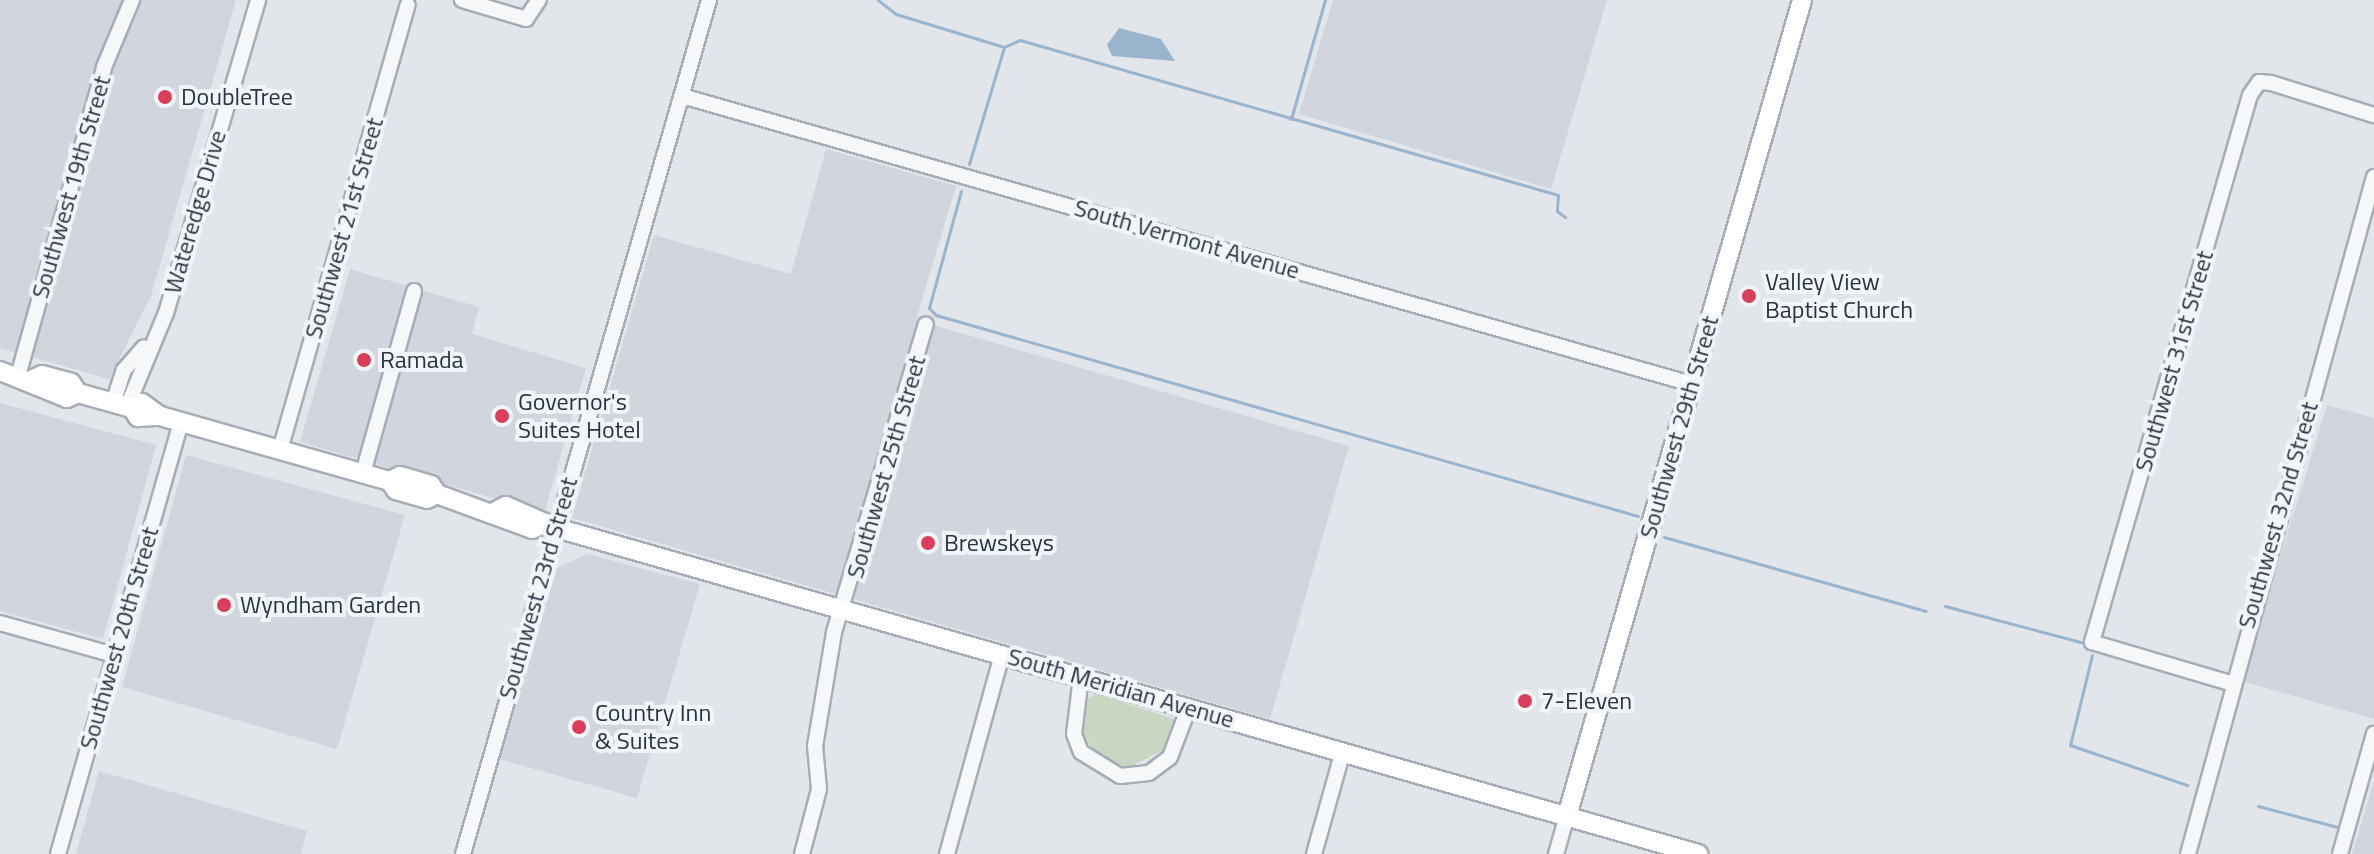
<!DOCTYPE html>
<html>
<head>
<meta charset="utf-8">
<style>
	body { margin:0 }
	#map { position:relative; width:2374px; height:854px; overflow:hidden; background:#e2e6eb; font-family:"Titillium Web",sans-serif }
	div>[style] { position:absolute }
	.built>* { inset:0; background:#d0d5de }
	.green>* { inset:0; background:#c8d6c2 }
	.water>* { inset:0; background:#9ab4ce }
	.stream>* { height:3px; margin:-1.5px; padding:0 1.5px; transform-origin:1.5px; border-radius:1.5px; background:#9ab4ce }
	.roads { filter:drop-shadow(2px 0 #a6adb6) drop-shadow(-2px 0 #a6adb6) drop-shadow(0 2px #a6adb6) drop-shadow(0 -2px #a6adb6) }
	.minor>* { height:14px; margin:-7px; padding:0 7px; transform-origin:7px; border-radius:7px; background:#f5f7f9 }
	.major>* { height:18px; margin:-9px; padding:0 9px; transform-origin:9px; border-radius:9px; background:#fff }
	.dots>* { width:22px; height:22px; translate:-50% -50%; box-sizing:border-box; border:4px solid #f2f5f8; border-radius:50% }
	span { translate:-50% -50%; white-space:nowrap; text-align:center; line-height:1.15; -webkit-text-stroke:8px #f2f5f8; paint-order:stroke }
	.poi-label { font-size:24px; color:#283345 }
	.left { translate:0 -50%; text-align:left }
	.street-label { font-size:24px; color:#283345 }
</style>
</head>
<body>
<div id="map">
	<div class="built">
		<i style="clip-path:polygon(0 0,236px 0,151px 296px,109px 379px,0 348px)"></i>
		<i style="clip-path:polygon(1333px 0,1607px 0,1551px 189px,1299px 114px)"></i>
		<i style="clip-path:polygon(826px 149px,956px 186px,916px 320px,1349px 446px,1270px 719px,572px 518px,654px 235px,791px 274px)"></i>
		<i style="clip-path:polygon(350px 269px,479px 307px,472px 334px,586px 368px,544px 513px,300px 442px)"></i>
		<i style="clip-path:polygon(0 403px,156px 445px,103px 639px,0 611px)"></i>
		<i style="clip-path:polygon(2327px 405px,2374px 418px,2374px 719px,2242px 681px)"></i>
		<i style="clip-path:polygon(186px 455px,405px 515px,337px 749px,122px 687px)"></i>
		<i style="clip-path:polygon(587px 554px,700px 584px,637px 798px,499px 759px,557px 568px)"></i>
		<i style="clip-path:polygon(99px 771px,307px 831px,301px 854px,76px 854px)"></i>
		<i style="clip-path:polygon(2374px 781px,2374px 854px,2352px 854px)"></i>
	</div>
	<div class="green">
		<i style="clip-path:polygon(1096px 694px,1175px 719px,1167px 748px,1128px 768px,1098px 755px,1081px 733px,1082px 701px)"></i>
	</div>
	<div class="water">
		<i style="clip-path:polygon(1119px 28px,1161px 39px,1175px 61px,1112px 56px,1107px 45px)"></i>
	</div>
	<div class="stream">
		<i style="left:878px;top:0;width:23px;rotate:38deg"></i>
		<i style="left:896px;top:14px;width:113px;rotate:17deg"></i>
		<i style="left:1004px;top:47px;width:17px;rotate:-24deg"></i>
		<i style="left:1020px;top:40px;width:560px;rotate:16.07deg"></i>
		<i style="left:1558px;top:195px;width:16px;rotate:94deg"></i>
		<i style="left:1557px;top:211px;width:10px;rotate:37deg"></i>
		<i style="left:1291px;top:119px;width:124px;rotate:-74.1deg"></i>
		<i style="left:969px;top:164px;width:122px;rotate:-73.3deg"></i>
		<i style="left:961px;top:191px;width:121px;rotate:105.3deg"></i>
		<i style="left:929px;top:308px;width:10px;rotate:45deg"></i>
		<i style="left:936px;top:315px;width:730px;rotate:15.98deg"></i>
		<i style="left:1664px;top:537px;width:272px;rotate:15.8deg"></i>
		<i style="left:1945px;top:606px;width:144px;rotate:14.9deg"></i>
		<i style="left:2092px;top:655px;width:93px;rotate:103.7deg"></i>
		<i style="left:2070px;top:745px;width:124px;rotate:18.9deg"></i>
		<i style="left:2258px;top:806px;width:86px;rotate:14.8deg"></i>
	</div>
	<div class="roads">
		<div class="minor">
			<i style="left:462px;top:0;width:67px;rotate:16.5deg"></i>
			<i style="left:526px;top:19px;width:23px;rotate:-56deg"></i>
			<i style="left:682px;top:96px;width:1050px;rotate:15.92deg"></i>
			<i style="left:18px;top:376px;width:321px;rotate:-74.4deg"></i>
			<i style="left:104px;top:67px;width:73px;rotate:-67.3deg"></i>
			<i style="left:113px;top:403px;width:35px;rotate:-72deg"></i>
			<i style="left:124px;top:370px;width:30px;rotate:-49deg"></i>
			<i style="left:127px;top:407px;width:102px;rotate:-67.5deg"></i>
			<i style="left:166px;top:313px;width:326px;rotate:-73.6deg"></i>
			<i style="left:280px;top:450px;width:463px;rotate:-74deg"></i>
			<i style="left:363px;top:473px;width:189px;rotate:-74.3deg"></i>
			<i style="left:0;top:623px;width:118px;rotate:15.7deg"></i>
			<i style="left:1081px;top:677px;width:57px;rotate:97deg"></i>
			<i style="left:1074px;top:734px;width:19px;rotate:69deg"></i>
			<i style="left:1081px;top:752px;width:46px;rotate:31.6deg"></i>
			<i style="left:1120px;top:776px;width:29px;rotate:-6deg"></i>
			<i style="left:1149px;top:773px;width:26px;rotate:-37deg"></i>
			<i style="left:1170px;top:757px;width:53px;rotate:-69.2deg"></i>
			<i style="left:2230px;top:683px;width:144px;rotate:-163.5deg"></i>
			<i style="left:2092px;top:642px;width:569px;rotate:-73.89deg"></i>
			<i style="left:2250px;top:95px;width:16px;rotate:-55deg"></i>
			<i style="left:2259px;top:82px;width:12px;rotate:5deg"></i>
			<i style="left:2271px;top:83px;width:108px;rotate:17.3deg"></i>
			<i style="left:58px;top:854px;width:449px;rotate:-74.1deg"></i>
			<i style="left:463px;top:854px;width:889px;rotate:-73.93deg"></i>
			<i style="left:802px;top:854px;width:67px;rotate:-75.3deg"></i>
			<i style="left:819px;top:789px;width:43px;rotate:-95.3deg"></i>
			<i style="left:815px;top:746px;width:116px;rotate:-80.5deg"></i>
			<i style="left:834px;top:632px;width:321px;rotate:-73.4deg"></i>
			<i style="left:947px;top:854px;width:206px;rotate:-74.6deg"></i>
			<i style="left:1314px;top:854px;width:107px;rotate:-74.3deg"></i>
			<i style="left:1556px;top:854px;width:40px;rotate:-74deg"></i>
			<i style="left:2188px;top:854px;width:702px;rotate:-74.64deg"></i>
			<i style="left:2340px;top:854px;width:125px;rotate:-74.2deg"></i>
		</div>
		<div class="major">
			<i style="left:0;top:371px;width:72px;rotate:21.9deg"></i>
			<i style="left:67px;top:398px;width:12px;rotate:-24deg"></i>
			<i style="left:78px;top:393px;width:56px;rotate:15.5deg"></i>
			<i style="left:132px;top:408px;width:11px;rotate:56deg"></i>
			<i style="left:138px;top:417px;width:22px;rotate:-3deg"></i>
			<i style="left:31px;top:380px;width:12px;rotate:-24deg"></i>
			<i style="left:42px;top:375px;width:30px;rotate:15deg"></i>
			<i style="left:71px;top:383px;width:12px;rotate:55deg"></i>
			<i style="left:132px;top:408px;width:11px;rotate:-27deg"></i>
			<i style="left:142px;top:403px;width:22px;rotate:36deg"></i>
			<i style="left:160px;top:416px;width:239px;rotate:15.8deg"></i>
			<i style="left:390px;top:481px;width:11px;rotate:56deg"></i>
			<i style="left:396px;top:490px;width:32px;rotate:16deg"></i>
			<i style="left:427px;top:499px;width:11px;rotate:-27deg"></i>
			<i style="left:390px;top:481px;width:11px;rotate:-27deg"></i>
			<i style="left:400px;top:476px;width:32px;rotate:16deg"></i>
			<i style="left:431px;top:485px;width:11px;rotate:56deg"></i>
			<i style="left:437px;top:494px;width:101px;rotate:20.2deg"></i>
			<i style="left:532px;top:529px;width:13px;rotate:-23deg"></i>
			<i style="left:496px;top:511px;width:11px;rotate:-27deg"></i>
			<i style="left:506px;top:506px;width:55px;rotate:23.7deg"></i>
			<i style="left:556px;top:528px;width:1188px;rotate:15.93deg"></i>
			<i style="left:1567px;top:816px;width:849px;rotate:-73.93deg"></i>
		</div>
	</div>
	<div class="dots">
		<i style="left:165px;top:97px;background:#da3e58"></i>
		<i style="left:1749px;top:296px;background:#da3e58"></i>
		<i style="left:364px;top:360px;background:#da3e58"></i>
		<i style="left:502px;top:416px;background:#da3e58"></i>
		<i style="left:928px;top:543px;background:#da3e58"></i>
		<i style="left:224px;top:605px;background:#da3e58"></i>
		<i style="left:1525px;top:701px;background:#da3e58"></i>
		<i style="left:579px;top:727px;background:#da3e58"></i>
	</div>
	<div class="poi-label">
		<span class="left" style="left:181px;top:97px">DoubleTree</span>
		<span class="left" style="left:1765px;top:296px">Valley View<br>Baptist Church</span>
		<span class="left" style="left:380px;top:360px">Ramada</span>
		<span class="left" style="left:518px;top:416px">Governor's<br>Suites Hotel</span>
		<span class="left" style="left:944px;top:543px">Brewskeys</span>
		<span class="left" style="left:240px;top:605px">Wyndham Garden</span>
		<span class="left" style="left:1541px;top:701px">7-Eleven</span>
		<span class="left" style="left:595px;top:727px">Country Inn<br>&amp; Suites</span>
	</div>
	<div class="street-label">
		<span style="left:71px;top:187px;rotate:-74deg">Southwest 19th Street</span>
		<span style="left:195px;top:212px;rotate:-74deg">Wateredge Drive</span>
		<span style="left:344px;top:228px;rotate:-74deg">Southwest 21st Street</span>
		<span style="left:1187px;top:239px;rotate:16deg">South Vermont Avenue</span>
		<span style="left:2174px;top:361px;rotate:-74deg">Southwest 31st Street</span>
		<span style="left:1679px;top:427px;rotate:-74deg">Southwest 29th Street</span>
		<span style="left:886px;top:467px;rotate:-74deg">Southwest 25th Street</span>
		<span style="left:2278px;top:515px;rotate:-74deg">Southwest 32nd Street</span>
		<span style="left:538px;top:588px;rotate:-74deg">Southwest 23rd Street</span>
		<span style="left:119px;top:638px;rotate:-74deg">Southwest 20th Street</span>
		<span style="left:1121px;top:688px;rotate:16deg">South Meridian Avenue</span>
	</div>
</div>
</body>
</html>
